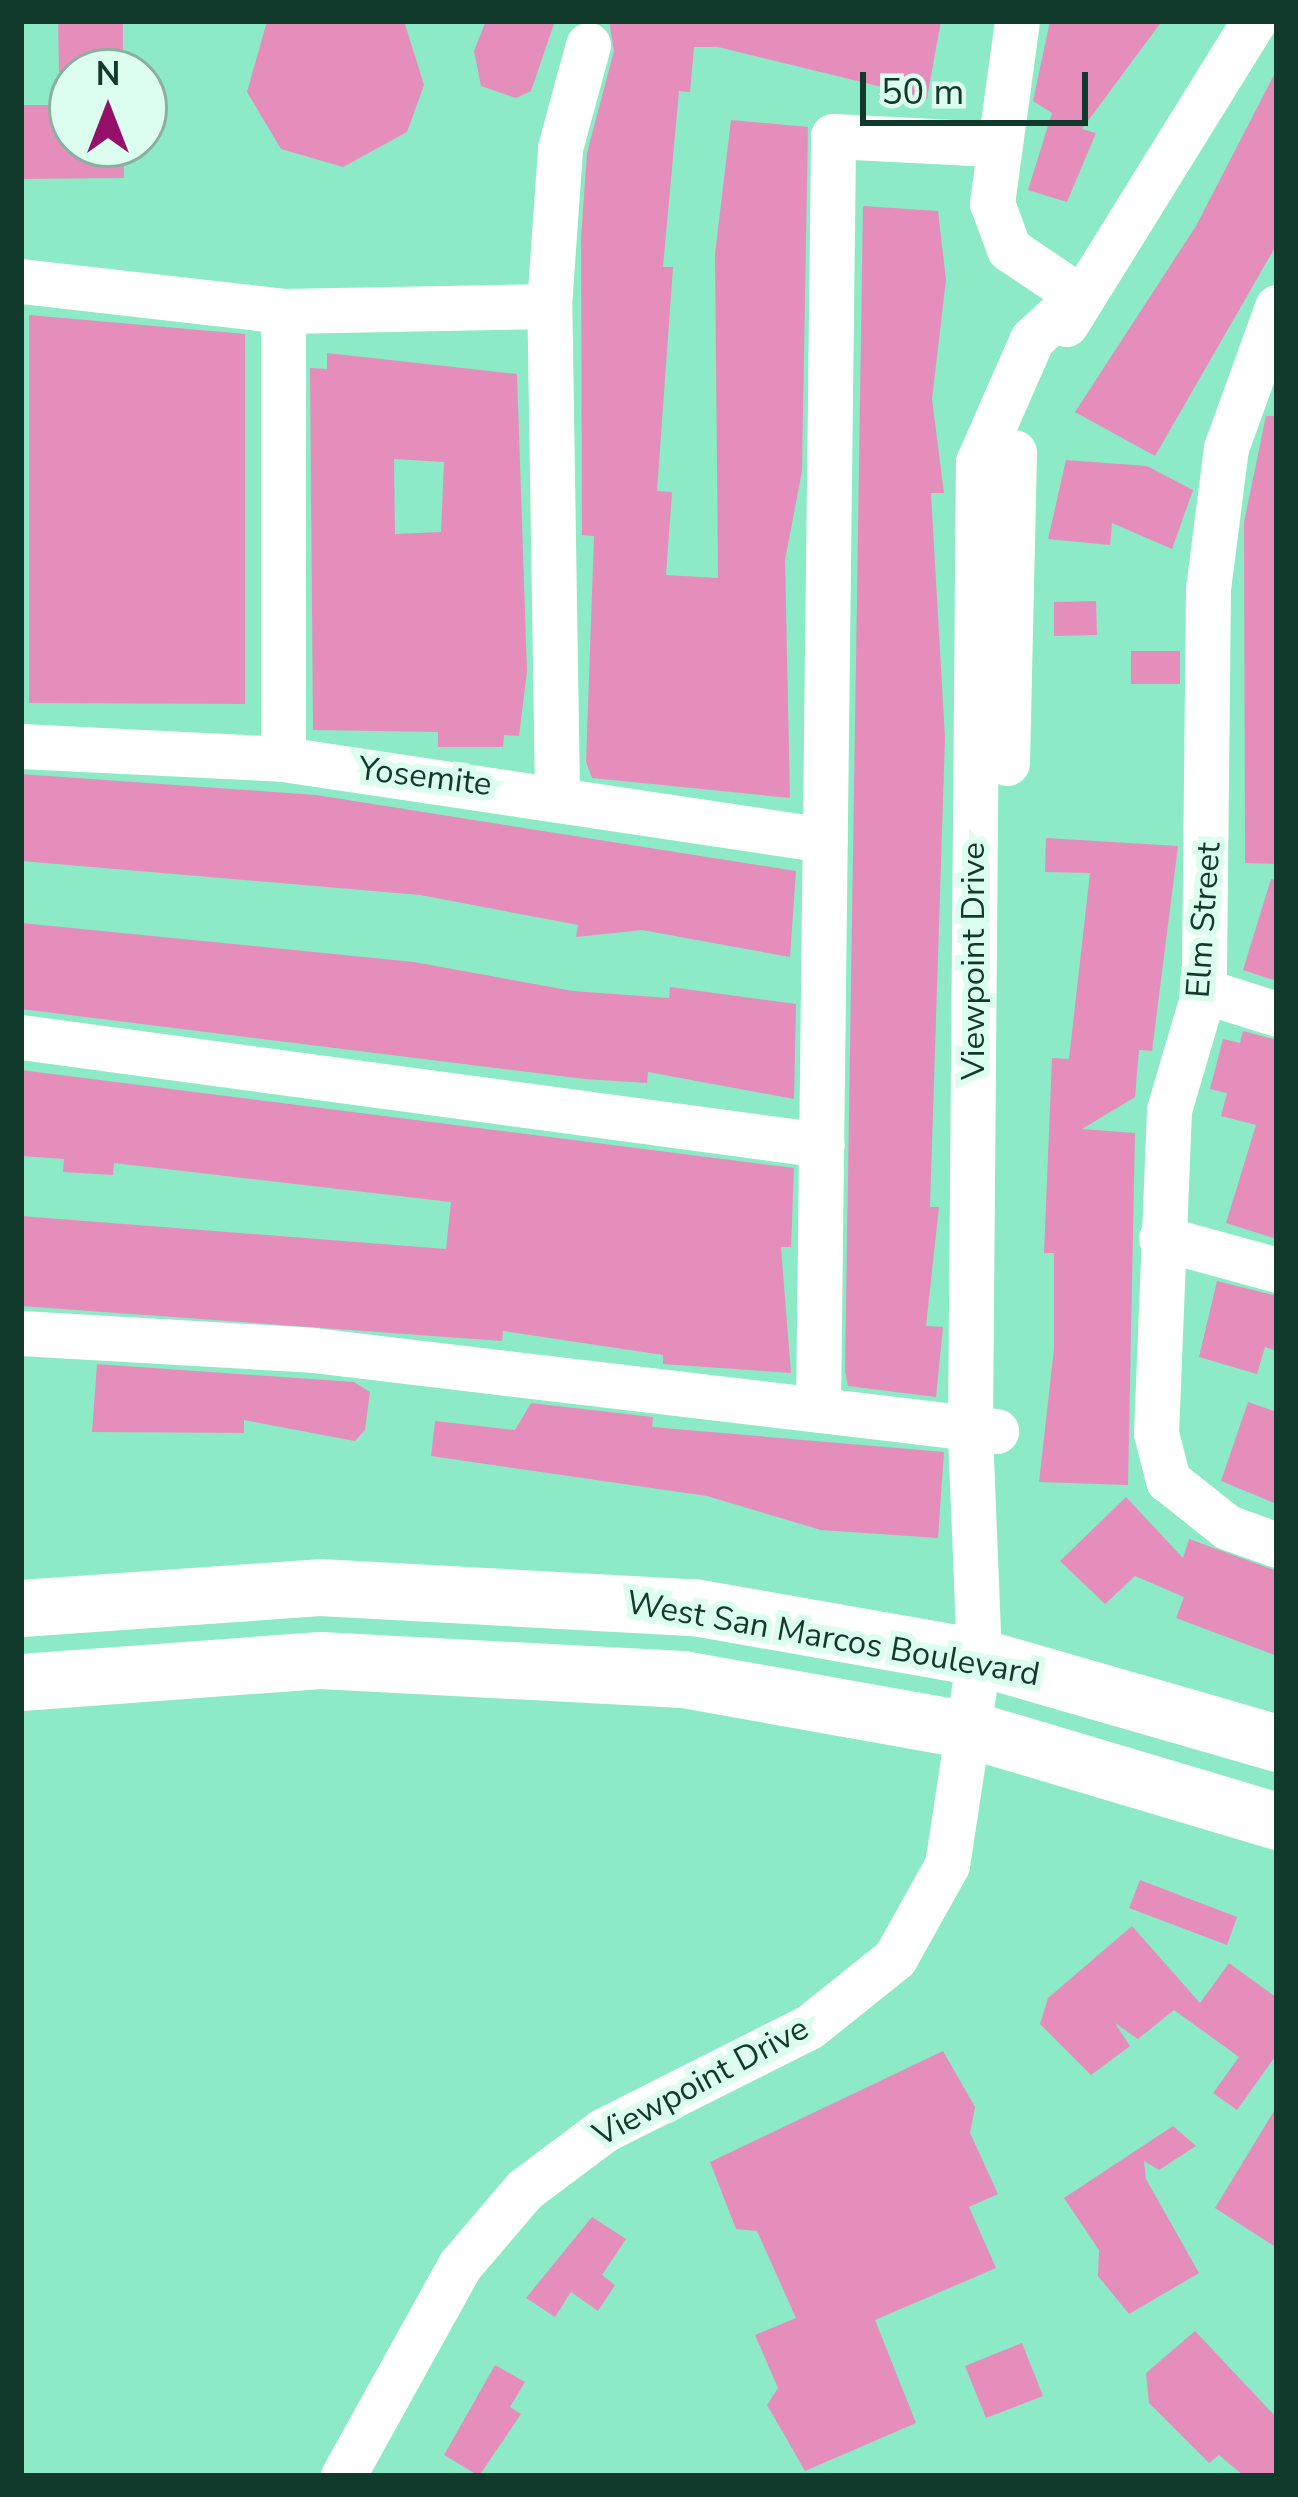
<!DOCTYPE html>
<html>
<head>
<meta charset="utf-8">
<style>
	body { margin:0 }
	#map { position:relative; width:1298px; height:2497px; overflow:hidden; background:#8ceac6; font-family:"Nunito Sans",sans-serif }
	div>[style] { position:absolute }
	.building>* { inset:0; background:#e58ebc }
	.minor>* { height:45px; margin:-22.5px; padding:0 22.5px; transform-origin:22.5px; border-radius:22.5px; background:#fff }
	.major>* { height:57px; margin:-28.5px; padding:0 28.5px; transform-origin:28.5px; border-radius:28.5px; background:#fff }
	span { translate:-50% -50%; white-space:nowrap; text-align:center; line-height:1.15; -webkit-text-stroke:12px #dbfeef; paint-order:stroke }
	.street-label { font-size:33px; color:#123a2c }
	.frame { position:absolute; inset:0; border:24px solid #123a2c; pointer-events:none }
	.north { position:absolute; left:48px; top:48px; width:120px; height:120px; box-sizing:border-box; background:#dbfeef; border:3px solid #8bb0a1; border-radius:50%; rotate:0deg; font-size:33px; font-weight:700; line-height:48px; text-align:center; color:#123a2c }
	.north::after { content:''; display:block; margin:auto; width:42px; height:54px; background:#951068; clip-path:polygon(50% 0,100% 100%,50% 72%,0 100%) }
	.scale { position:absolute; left:860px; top:72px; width:228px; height:54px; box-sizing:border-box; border:6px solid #123a2c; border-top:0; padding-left:15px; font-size:36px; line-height:42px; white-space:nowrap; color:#123a2c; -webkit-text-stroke:9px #dbfeef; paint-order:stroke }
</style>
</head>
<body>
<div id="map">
	<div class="building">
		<i style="clip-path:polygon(58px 21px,123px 21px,123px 72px,59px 72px)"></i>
		<i style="clip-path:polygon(267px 21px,404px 21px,424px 85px,407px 132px,343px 167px,281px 149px,247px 92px)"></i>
		<i style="clip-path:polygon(486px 21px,555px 21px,531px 91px,516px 98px,481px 86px,474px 51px)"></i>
		<i style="clip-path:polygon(609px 21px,941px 21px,927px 98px,718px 47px,694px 47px,690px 92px,679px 91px,663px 267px,673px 267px,657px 491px,672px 492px,666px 575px,718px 578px,715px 254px,731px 120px,808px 127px,802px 471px,785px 560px,790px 798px,592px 778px,586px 762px,594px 536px,582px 535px,581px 238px,587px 153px,614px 51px)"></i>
		<i style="clip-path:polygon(1050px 21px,1162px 21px,1082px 129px,1096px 133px,1067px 202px,1028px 190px,1052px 113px,1033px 101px)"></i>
		<i style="clip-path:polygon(1277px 69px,1277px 244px,1155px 456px,1075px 412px,1196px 226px)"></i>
		<i style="clip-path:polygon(21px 105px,72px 105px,72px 144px,124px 144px,124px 178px,21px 179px)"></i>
		<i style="clip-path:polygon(863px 206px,938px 211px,946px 280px,932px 399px,944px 493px,931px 493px,945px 738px,930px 1207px,939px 1207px,926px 1326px,943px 1327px,936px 1397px,848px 1386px,845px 1371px)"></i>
		<i style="clip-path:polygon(29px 315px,245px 334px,245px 704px,29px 703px)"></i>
		<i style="clip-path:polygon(evenodd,327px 353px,517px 374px,527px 671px,519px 736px,504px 735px,503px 747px,438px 747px,438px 732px,313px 730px,310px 368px,327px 369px,327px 353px,394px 459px,444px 462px,441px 532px,395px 534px,394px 459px)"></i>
		<i style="clip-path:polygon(1266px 416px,1277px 416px,1277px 864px,1245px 863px,1244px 522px)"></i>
		<i style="clip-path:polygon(1066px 460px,1147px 466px,1193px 490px,1172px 549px,1112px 523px,1110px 545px,1048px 539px)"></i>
		<i style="clip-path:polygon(1096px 601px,1097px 635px,1054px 636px,1054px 602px)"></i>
		<i style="clip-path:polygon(1131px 651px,1180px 651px,1180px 684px,1131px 684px)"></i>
		<i style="clip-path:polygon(21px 774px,316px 795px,796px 871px,790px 957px,642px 930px,576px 937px,578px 925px,420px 895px,21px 861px)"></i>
		<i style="clip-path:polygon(1046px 838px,1178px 846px,1152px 1051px,1139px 1050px,1135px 1097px,1082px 1129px,1135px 1133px,1128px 1485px,1039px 1482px,1054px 1349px,1054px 1253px,1044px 1253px,1052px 1058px,1069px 1059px,1090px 873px,1045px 872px)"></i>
		<i style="clip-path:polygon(1271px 879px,1277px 880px,1277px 981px,1243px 970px)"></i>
		<i style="clip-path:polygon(21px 923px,414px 962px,573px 991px,669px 998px,670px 987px,796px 1004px,794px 1099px,648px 1072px,647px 1083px,585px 1079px,21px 1009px)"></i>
		<i style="clip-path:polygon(1243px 1031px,1277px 1040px,1277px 1239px,1226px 1223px,1256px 1125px,1221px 1116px,1227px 1093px,1210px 1089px,1223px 1039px,1240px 1043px)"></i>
		<i style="clip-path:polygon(21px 1070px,794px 1168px,791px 1247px,781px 1247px,791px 1373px,663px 1364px,663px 1355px,503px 1331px,502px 1341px,21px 1306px,21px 1216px,446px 1249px,451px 1202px,114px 1163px,113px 1175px,63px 1172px,64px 1159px,21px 1156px)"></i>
		<i style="clip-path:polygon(1217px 1281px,1277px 1296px,1277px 1351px,1265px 1347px,1257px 1374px,1199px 1357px)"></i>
		<i style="clip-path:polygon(97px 1364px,354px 1382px,370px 1392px,365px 1430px,355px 1441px,244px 1420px,244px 1433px,92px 1432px)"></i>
		<i style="clip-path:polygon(1248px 1402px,1277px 1412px,1277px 1504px,1221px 1481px)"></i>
		<i style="clip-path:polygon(531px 1403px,653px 1417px,652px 1427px,944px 1452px,938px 1538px,821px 1530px,707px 1496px,431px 1456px,435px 1421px,515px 1430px)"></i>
		<i style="clip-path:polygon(1126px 1497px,1183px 1558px,1189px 1539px,1277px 1571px,1277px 1656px,1176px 1618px,1184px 1597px,1135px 1576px,1105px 1604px,1060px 1561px)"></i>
		<i style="clip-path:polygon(1140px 1880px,1237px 1917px,1227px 1945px,1129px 1908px)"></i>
		<i style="clip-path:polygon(1132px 1926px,1200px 2003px,1229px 1963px,1277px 1998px,1277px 2054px,1237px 2110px,1213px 2093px,1239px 2057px,1174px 2010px,1138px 2039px,1115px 2023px,1130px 2046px,1091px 2075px,1040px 2024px,1048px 1998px)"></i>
		<i style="clip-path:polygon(943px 2051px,975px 2107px,970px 2133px,998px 2194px,969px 2207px,996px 2268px,875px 2320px,916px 2423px,805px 2471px,767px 2405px,778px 2388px,755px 2335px,796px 2318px,757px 2231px,736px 2229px,710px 2162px)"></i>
		<i style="clip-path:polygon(1277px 2106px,1277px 2248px,1215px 2208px)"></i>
		<i style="clip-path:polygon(1173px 2126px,1196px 2146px,1159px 2170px,1144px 2161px,1146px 2179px,1199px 2273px,1129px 2314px,1098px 2276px,1099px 2250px,1064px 2198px)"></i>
		<i style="clip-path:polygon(592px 2217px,626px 2239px,602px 2275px,615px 2285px,598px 2311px,571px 2292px,555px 2317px,526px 2298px)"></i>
		<i style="clip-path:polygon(1195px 2331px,1277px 2418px,1277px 2476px,1244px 2476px,1219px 2455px,1209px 2463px,1149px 2403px,1146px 2373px)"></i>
		<i style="clip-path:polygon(1022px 2343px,1043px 2396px,986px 2418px,965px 2366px)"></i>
		<i style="clip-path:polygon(495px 2365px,525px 2382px,510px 2407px,521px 2414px,479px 2476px,444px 2455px)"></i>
	</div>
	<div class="minor">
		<i style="left:1017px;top:21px;width:184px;rotate:97.8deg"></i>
		<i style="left:992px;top:203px;width:49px;rotate:69.7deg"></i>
		<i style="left:1009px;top:249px;width:84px;rotate:33.9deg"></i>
		<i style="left:21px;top:281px;width:264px;rotate:6.5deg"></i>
		<i style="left:283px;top:311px;width:266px;rotate:-1.1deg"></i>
		<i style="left:1277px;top:307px;width:150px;rotate:109.9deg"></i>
		<i style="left:1226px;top:448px;width:141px;rotate:97.3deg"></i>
		<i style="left:1208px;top:588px;width:403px;rotate:90.6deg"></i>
		<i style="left:1204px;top:991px;width:124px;rotate:106.4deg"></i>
		<i style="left:1169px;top:1110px;width:323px;rotate:92.3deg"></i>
		<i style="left:1156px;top:1433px;width:49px;rotate:75.7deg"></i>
		<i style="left:1168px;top:1480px;width:75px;rotate:38.5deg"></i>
		<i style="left:1227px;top:1527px;width:53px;rotate:19.8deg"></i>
		<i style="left:283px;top:311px;width:448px;rotate:90deg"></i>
		<i style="left:1066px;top:324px;width:357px;rotate:-58.2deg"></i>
		<i style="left:21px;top:746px;width:262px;rotate:2.8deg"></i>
		<i style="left:283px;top:759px;width:548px;rotate:8.5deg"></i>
		<i style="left:1007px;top:763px;width:311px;rotate:-88.7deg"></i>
		<i style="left:557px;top:794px;width:488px;rotate:-90.9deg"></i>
		<i style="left:549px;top:306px;width:158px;rotate:-86deg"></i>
		<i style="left:560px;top:148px;width:107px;rotate:-74.8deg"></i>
		<i style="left:1204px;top:991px;width:77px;rotate:17.5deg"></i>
		<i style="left:21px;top:1037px;width:808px;rotate:7.68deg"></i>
		<i style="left:1161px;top:1238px;width:120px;rotate:15.4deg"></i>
		<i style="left:21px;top:1333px;width:292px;rotate:3.3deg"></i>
		<i style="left:313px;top:1350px;width:688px;rotate:6.76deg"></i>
		<i style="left:818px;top:1408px;width:1272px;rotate:-89.32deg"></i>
		<i style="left:833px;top:136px;width:160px;rotate:2.9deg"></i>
		<i style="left:343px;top:2476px;width:241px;rotate:-61deg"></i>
		<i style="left:460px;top:2265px;width:100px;rotate:-49.5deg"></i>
		<i style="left:525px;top:2189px;width:99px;rotate:-36.8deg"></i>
		<i style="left:604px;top:2130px;width:229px;rotate:-26.7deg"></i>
		<i style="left:809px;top:2027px;width:110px;rotate:-38.7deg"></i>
		<i style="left:895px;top:1958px;width:107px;rotate:-60.8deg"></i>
		<i style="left:947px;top:1865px;width:210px;rotate:-81.3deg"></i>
		<i style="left:979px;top:1657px;width:229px;rotate:-92.3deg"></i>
		<i style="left:970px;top:1428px;width:966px;rotate:-89.53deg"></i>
		<i style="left:978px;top:462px;width:134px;rotate:-66.3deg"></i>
		<i style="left:1032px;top:339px;width:64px;rotate:-42.5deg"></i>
	</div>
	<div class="major">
		<i style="left:21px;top:1608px;width:299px;rotate:-4deg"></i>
		<i style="left:319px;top:1587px;width:376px;rotate:3.1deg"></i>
		<i style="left:694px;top:1607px;width:289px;rotate:10deg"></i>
		<i style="left:979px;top:1657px;width:310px;rotate:16.1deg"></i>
		<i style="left:21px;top:1682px;width:300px;rotate:-4.2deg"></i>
		<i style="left:320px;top:1660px;width:363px;rotate:3deg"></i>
		<i style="left:683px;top:1679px;width:297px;rotate:10.1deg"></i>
		<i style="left:975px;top:1731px;width:315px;rotate:16.6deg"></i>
	</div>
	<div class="street-label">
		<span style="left:425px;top:777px;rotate:7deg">Yosemite</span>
		<span style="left:1204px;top:920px;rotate:-86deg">Elm Street</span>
		<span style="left:974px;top:961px;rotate:-90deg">Viewpoint Drive</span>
		<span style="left:833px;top:1639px;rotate:10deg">West San Marcos Boulevard</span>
		<span style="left:701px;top:2082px;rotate:-28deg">Viewpoint Drive</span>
	</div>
	<div class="frame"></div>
	<div class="north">N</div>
	<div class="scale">50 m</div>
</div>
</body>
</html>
